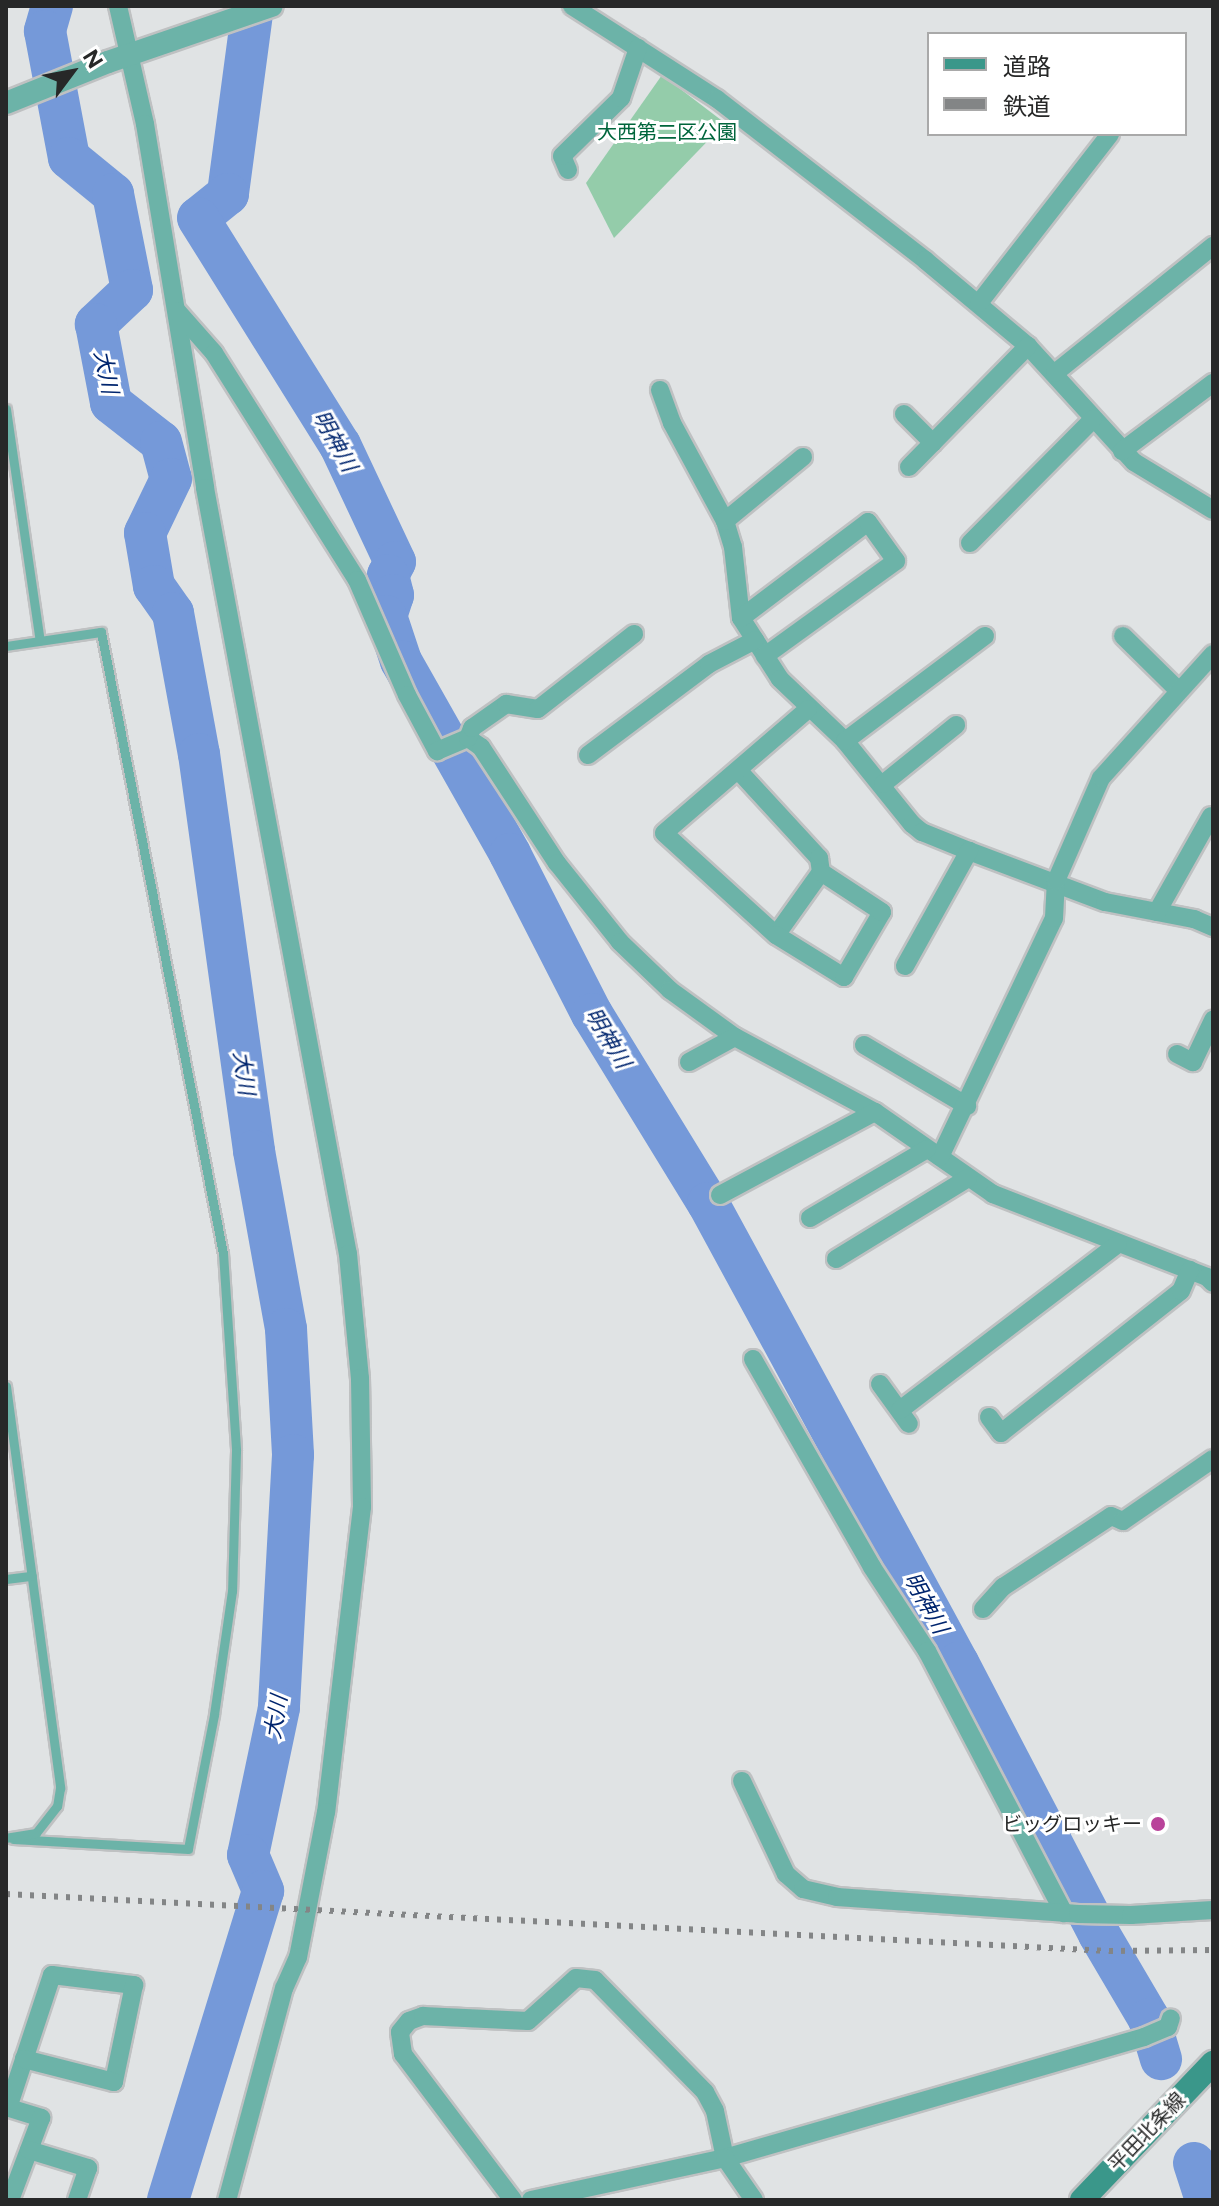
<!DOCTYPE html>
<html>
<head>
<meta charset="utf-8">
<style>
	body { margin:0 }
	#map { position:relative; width:1219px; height:2206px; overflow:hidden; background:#e0e3e4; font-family:Figtree,"Noto Sans JP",sans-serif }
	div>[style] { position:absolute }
	.green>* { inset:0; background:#94ccaa }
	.river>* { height:42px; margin:-21px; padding:0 21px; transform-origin:21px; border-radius:21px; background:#7599d9 }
	.roads { filter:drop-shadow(2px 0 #bfc1c2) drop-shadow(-2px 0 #bfc1c2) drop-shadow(0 2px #bfc1c2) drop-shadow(0 -2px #bfc1c2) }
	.service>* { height:9px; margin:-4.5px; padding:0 4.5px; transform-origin:4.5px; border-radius:4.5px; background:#6cb3a8 }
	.minor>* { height:18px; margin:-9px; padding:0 9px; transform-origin:9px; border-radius:9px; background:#6cb3a8 }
	.tertiary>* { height:22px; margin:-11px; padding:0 11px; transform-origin:11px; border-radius:11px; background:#6cb3a8 }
	.secondary>* { height:24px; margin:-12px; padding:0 12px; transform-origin:12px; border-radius:12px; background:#3a978a }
	.rail>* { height:6px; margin-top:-3px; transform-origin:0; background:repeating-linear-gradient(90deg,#838586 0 4px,transparent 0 12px) }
	.dots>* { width:22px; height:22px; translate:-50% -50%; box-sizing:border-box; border:4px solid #fff; border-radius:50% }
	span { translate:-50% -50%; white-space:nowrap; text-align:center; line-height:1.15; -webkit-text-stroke:6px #fff; paint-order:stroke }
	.park-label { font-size:20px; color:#00653c }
	.poi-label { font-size:20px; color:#272828 }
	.right { translate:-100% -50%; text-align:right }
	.street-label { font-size:20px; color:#272828 }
	.water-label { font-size:22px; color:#00256e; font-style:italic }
	.frame { position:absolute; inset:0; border:8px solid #272828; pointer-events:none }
	.legend { position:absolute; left:927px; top:32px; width:260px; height:104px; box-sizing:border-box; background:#fff; border:2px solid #a9a9a9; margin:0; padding:10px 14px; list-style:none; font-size:24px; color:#272828 }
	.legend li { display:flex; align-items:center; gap:16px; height:40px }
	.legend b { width:40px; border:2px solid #a9a9a9 }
	.north { position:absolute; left:32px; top:32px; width:80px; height:80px; -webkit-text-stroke:6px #fff; paint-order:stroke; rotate:58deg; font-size:22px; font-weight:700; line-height:32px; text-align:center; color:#272828 }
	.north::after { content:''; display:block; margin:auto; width:28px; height:36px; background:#272828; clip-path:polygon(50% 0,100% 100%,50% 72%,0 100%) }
</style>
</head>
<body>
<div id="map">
	<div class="green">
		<i style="clip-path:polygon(662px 75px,725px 123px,614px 238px,586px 183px)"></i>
	</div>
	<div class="river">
		<i style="left:52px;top:6px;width:26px;rotate:106deg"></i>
		<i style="left:45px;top:31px;width:129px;rotate:79.3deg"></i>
		<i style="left:69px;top:158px;width:57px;rotate:39.3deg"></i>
		<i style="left:113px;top:194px;width:98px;rotate:78.8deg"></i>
		<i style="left:132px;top:290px;width:50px;rotate:136.6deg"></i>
		<i style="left:96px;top:324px;width:80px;rotate:79.2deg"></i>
		<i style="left:111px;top:403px;width:63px;rotate:38deg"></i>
		<i style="left:161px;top:442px;width:38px;rotate:75deg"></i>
		<i style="left:171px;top:479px;width:60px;rotate:115.7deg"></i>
		<i style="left:145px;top:533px;width:54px;rotate:80.4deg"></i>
		<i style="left:154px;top:586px;width:33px;rotate:55deg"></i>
		<i style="left:173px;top:613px;width:143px;rotate:79.6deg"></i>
		<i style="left:199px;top:754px;width:401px;rotate:82.1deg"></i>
		<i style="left:254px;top:1151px;width:181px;rotate:79.8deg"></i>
		<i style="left:286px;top:1329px;width:126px;rotate:86.8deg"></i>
		<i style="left:293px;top:1455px;width:253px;rotate:93.2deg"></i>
		<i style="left:279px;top:1708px;width:150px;rotate:101.9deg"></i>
		<i style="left:248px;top:1855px;width:39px;rotate:67deg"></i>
		<i style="left:263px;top:1891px;width:323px;rotate:107.1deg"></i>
		<i style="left:253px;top:6px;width:190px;rotate:97.6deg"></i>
		<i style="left:228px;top:194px;width:38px;rotate:141deg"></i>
		<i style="left:198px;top:218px;width:268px;rotate:58deg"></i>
		<i style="left:340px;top:445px;width:129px;rotate:64.8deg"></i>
		<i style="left:395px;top:562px;width:15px;rotate:118deg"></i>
		<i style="left:388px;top:575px;width:21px;rotate:76deg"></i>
		<i style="left:393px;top:595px;width:22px;rotate:108deg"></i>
		<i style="left:386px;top:616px;width:47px;rotate:71.6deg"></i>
		<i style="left:401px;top:661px;width:222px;rotate:60.5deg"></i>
		<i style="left:510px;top:854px;width:180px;rotate:62.9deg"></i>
		<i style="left:592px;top:1014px;width:222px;rotate:58.5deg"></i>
		<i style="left:708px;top:1203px;width:524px;rotate:61.48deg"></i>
		<i style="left:958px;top:1663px;width:305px;rotate:62.5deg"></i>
		<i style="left:1099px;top:1934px;width:99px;rotate:59.5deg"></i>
		<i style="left:1149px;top:2019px;width:42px;rotate:73.3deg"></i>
		<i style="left:1194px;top:2163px;width:39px;rotate:72deg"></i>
	</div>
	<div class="roads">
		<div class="service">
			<i style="left:6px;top:409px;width:234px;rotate:81.7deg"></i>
			<i style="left:6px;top:646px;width:96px;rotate:-8.4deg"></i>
			<i style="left:101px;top:632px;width:633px;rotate:78.89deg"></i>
			<i style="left:223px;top:1253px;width:198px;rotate:86.2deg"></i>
			<i style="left:236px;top:1451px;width:140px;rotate:91.6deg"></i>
			<i style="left:232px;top:1591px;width:125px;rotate:98.3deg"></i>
			<i style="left:214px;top:1715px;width:136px;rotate:101deg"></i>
			<i style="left:188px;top:1849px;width:175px;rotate:-176.7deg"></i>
			<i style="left:6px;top:1386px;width:406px;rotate:82.3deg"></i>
			<i style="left:60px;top:1788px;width:18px;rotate:99deg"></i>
			<i style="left:57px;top:1806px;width:34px;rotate:128deg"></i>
			<i style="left:36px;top:1833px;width:30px;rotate:171deg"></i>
			<i style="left:6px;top:1579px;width:26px;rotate:-7deg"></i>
		</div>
		<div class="minor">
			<i style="left:118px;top:6px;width:121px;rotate:77.1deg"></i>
			<i style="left:145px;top:124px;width:369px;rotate:80.6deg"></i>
			<i style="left:205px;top:488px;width:779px;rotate:79.43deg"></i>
			<i style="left:348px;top:1254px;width:125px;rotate:84.5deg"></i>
			<i style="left:360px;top:1378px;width:129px;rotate:89.1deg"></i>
			<i style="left:362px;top:1507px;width:307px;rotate:96.7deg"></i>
			<i style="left:326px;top:1812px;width:148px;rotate:100.9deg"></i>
			<i style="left:298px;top:1957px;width:34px;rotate:114deg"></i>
			<i style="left:284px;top:1988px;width:220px;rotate:105deg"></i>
			<i style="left:572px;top:6px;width:172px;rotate:32.7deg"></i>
			<i style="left:717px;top:99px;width:263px;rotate:37.7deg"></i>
			<i style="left:925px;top:260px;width:134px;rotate:39.9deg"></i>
			<i style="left:1028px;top:346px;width:157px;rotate:47.6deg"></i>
			<i style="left:1134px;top:462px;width:92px;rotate:31.3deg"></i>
			<i style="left:568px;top:170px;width:15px;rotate:-113deg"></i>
			<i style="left:562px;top:156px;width:83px;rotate:-44.5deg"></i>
			<i style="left:621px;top:98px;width:53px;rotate:-71.2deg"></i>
			<i style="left:979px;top:303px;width:214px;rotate:-52.2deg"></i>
			<i style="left:177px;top:311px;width:56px;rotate:48.6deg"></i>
			<i style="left:214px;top:353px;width:268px;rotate:57.8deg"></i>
			<i style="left:357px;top:580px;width:125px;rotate:66.5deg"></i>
			<i style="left:407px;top:695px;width:64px;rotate:61.8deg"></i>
			<i style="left:437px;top:751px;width:34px;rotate:-23deg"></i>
			<i style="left:468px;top:738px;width:16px;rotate:35deg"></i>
			<i style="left:481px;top:747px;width:139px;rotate:56.8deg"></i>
			<i style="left:557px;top:863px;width:101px;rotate:51.4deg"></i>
			<i style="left:620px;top:942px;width:69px;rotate:43.8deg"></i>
			<i style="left:670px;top:990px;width:80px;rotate:35.9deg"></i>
			<i style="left:735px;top:1037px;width:159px;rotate:28.2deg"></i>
			<i style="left:875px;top:1112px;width:144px;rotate:34.8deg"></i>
			<i style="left:993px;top:1194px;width:230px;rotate:21.2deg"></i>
			<i style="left:1207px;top:1277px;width:8px;rotate:45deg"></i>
			<i style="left:1055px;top:373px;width:203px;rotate:-38.8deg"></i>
			<i style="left:660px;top:390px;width:35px;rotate:70deg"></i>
			<i style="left:672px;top:423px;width:111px;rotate:61.6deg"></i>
			<i style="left:725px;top:521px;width:27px;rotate:73deg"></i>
			<i style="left:733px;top:547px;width:71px;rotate:83.6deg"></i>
			<i style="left:741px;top:618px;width:72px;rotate:57.4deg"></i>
			<i style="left:780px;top:679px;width:90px;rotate:43.6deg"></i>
			<i style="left:845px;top:741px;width:107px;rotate:51.1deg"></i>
			<i style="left:912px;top:824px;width:13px;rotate:39deg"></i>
			<i style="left:922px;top:832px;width:51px;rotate:22deg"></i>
			<i style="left:969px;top:851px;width:145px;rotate:20.6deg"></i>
			<i style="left:1105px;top:902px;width:91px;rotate:10.8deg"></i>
			<i style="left:1194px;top:919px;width:21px;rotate:23deg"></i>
			<i style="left:904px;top:414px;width:41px;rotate:45deg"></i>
			<i style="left:1122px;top:451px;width:114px;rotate:-36.8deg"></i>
			<i style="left:909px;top:467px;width:170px;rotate:-45.5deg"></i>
			<i style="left:725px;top:521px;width:101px;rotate:-39.4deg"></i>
			<i style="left:970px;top:543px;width:175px;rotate:-45.2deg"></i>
			<i style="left:741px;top:618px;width:159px;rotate:-37.1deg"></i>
			<i style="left:868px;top:522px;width:48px;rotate:54.3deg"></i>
			<i style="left:896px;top:561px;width:162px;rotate:144.1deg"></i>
			<i style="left:1123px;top:636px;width:77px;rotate:44.5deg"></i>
			<i style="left:468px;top:738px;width:11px;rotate:-68deg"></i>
			<i style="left:472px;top:728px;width:42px;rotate:-35.2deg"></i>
			<i style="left:506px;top:704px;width:32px;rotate:9deg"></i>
			<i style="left:538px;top:709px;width:122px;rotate:-38deg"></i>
			<i style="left:845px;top:741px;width:175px;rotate:-36.9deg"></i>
			<i style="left:588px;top:755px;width:151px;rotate:-36.9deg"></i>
			<i style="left:709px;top:664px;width:52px;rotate:-27.6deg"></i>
			<i style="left:738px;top:770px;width:120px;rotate:47.4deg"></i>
			<i style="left:819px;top:858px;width:14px;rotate:82deg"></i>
			<i style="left:821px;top:872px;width:77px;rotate:125.5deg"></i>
			<i style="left:776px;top:935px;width:151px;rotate:-137.7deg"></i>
			<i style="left:664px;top:833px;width:190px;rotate:-40.7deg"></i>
			<i style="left:883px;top:784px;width:94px;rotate:-38.9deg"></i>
			<i style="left:1157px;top:912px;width:110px;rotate:-60.6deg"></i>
			<i style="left:776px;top:935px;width:80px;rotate:31.7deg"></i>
			<i style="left:844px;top:977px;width:75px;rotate:-59.7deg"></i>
			<i style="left:882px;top:912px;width:73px;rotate:-146.7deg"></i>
			<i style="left:905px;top:966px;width:132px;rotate:-60.9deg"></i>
			<i style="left:864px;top:1045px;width:120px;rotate:30.6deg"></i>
			<i style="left:1177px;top:1054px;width:18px;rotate:27deg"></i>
			<i style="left:1193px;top:1062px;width:47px;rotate:-64.5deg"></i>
			<i style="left:689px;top:1062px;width:52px;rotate:-28.5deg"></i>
			<i style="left:940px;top:1157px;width:265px;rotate:-64.5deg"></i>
			<i style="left:1054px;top:918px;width:37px;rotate:-87deg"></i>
			<i style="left:1056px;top:881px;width:112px;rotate:-66.4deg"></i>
			<i style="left:1101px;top:778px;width:167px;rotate:-47.9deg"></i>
			<i style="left:720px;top:1195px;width:176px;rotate:-28.2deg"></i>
			<i style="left:810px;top:1218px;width:136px;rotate:-30.5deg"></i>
			<i style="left:836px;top:1259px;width:155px;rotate:-31.5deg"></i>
			<i style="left:753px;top:1359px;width:240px;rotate:60.2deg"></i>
			<i style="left:872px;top:1567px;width:100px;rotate:56.8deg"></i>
			<i style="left:927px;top:1651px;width:296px;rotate:62.4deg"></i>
			<i style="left:880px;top:1384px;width:49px;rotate:54.1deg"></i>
			<i style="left:900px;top:1410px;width:274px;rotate:-37.3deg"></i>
			<i style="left:989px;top:1417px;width:20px;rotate:53deg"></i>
			<i style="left:1001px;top:1433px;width:229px;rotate:-38.3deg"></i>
			<i style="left:1181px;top:1291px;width:23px;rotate:-67deg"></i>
			<i style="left:983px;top:1609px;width:30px;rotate:-48deg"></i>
			<i style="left:1003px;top:1587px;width:129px;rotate:-33.3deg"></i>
			<i style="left:1111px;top:1516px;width:13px;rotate:23deg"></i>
			<i style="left:1123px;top:1521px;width:109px;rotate:-34.6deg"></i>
			<i style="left:742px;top:1781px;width:103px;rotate:64.7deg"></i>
			<i style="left:786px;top:1874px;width:23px;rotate:41deg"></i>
			<i style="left:803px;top:1889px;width:35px;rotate:13deg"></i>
			<i style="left:837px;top:1897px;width:242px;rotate:4deg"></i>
			<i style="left:1078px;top:1914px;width:53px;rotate:1.1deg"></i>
			<i style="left:1131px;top:1915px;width:82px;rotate:-3.5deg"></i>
			<i style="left:6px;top:2107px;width:37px;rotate:17deg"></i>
			<i style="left:41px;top:2118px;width:88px;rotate:110.7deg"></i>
			<i style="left:8px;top:2108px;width:140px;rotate:-71.7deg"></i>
			<i style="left:52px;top:1975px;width:83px;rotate:7deg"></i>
			<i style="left:134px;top:1985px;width:99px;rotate:101.7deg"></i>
			<i style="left:114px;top:2082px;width:93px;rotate:-165.7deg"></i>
			<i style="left:29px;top:2150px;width:62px;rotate:17deg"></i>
			<i style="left:88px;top:2168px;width:34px;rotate:109deg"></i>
			<i style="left:513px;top:2200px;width:183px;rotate:-127deg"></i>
			<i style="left:403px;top:2054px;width:22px;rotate:-98deg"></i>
			<i style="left:400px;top:2032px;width:14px;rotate:-51deg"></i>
			<i style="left:409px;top:2021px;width:15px;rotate:-20deg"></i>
			<i style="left:423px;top:2016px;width:105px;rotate:2.7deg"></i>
			<i style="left:528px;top:2021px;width:64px;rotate:-41.9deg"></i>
			<i style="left:576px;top:1978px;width:19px;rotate:6deg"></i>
			<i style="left:595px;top:1980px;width:157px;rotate:45.5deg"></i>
			<i style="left:705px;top:2092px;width:21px;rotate:62deg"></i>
			<i style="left:715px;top:2111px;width:48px;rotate:78deg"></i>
			<i style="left:725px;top:2158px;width:436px;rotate:-16.1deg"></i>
			<i style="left:1144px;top:2037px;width:26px;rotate:-23deg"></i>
			<i style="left:1168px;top:2027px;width:9px;rotate:-72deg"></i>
			<i style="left:531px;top:2200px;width:198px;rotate:-12.2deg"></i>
			<i style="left:725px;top:2158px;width:51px;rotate:55.4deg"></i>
		</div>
		<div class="tertiary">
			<i style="left:6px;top:103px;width:110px;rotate:-21.9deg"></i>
			<i style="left:108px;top:62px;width:173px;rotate:-18.9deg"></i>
		</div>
		<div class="secondary">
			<i style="left:1082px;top:2200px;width:190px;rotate:-46.3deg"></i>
		</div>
	</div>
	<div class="rail">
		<i style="left:6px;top:1894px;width:1104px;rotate:2.96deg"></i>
		<i style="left:1109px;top:1951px;width:104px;rotate:-0.6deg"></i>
	</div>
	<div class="dots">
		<i style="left:1158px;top:1824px;background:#b9439a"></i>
	</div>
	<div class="park-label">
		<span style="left:667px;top:132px">大西第二区公園</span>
	</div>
	<div class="poi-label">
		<span class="right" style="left:1142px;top:1824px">ビッグロッキー</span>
	</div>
	<div class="street-label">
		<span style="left:1147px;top:2132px;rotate:-46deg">平田北条線</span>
	</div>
	<div class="water-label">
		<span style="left:106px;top:372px;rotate:78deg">大川</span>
		<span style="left:335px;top:441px;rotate:61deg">明神川</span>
		<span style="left:608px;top:1038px;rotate:59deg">明神川</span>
		<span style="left:244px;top:1073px;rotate:82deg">大川</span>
		<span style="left:926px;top:1603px;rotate:61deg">明神川</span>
		<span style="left:276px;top:1717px;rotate:-81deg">大川</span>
	</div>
	<div class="frame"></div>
	<ul class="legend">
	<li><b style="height:10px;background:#3a978a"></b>道路</li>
	<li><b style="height:10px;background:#838586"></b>鉄道</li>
	</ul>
	<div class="north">N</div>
</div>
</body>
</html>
